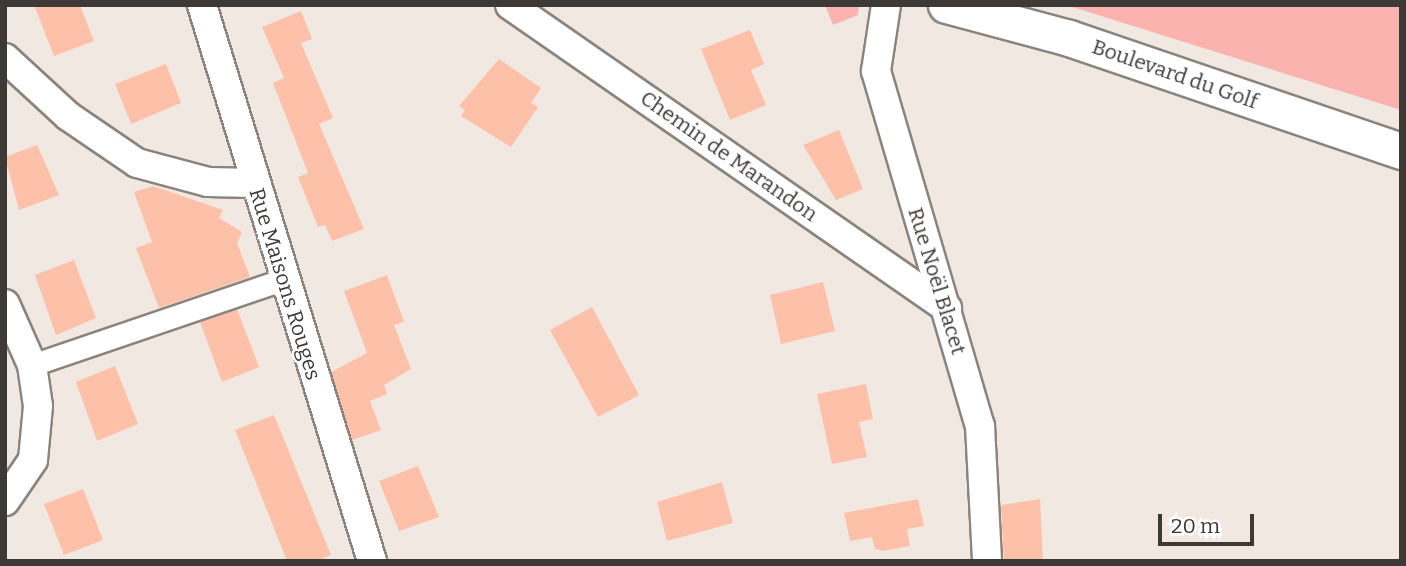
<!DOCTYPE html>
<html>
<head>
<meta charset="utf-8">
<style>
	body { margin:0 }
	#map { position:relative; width:1406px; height:566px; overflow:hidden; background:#f0e8e1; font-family:Bitter,serif }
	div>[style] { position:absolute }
	.green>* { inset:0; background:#fbb3af }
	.building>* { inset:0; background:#fdc1aa }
	.roads { filter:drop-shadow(2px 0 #8b847e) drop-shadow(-2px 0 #8b847e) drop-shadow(0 2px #8b847e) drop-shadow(0 -2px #8b847e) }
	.pedestrian>* { height:21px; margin:-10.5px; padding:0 10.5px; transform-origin:10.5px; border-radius:10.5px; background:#fff }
	.minor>* { height:28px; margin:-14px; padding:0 14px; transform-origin:14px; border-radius:14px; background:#fff }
	.tertiary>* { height:35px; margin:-17.5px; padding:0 17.5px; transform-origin:17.5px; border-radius:17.5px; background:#fff }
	span { translate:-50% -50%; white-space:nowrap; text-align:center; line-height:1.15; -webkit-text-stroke:5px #fff; paint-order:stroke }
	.street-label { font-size:21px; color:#3c3937 }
	.frame { position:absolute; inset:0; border:7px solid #3c3937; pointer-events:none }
	.scale { position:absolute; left:1158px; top:514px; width:96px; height:32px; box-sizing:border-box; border:4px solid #3c3937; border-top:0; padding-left:9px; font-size:21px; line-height:24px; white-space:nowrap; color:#3c3937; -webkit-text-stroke:5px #fff; paint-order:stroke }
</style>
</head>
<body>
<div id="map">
	<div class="green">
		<i style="clip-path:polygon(825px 5px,859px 5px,858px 15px,833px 25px)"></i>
		<i style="clip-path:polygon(1066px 5px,1401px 5px,1401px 110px)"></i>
	</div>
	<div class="building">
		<i style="clip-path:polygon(34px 5px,80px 5px,94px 41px,54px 56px)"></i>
		<i style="clip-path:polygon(301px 11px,312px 39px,301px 43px,333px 118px,319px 124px,364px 229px,332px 241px,325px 225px,318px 227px,298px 177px,308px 173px,273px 83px,284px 78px,262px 27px)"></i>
		<i style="clip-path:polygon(750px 30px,764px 64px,751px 70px,766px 105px,730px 120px,701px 49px)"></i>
		<i style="clip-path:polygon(499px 59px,541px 88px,531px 103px,538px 107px,511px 147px,461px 116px,465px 110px,459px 106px)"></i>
		<i style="clip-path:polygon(166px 64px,181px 103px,131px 124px,115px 84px)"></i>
		<i style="clip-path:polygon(839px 130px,863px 189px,836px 200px,803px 145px)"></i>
		<i style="clip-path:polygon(37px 145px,59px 195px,19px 210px,5px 157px)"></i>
		<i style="clip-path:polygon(153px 186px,223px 210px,219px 218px,242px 232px,237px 243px,250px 277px,159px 308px,136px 248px,152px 242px,134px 192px)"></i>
		<i style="clip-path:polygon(74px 260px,96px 318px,56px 335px,35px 275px)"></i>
		<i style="clip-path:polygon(387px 275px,404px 322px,394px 325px,411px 369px,384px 385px,387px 394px,370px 401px,381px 430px,352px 440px,331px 372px,367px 353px,344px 291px)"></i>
		<i style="clip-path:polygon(823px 282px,835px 331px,781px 344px,770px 295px)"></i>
		<i style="clip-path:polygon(592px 307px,639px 395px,598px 417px,550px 330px)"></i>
		<i style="clip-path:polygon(237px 309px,259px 367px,222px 382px,200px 322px)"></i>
		<i style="clip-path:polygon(115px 366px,138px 424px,97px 441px,76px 382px)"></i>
		<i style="clip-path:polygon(866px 384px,873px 419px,859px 422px,867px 457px,832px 464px,817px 394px)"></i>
		<i style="clip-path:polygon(274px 415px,331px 555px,317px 561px,287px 561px,235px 430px)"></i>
		<i style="clip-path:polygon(418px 466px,439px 517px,399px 531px,379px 481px)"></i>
		<i style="clip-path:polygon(722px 482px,733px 523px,667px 541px,657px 502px)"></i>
		<i style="clip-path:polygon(83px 489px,103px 540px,64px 555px,44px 504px)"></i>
		<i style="clip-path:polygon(918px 499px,924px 526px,907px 529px,910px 546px,883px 551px,875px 549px,872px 537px,850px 541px,844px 513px)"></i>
		<i style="clip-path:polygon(1040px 499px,1043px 561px,1004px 561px,1001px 505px)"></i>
	</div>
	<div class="roads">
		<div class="pedestrian">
			<i style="left:32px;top:365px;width:266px;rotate:-18.8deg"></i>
		</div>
		<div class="minor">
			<i style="left:202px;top:5px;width:581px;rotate:73deg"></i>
			<i style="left:510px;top:5px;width:532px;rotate:34.74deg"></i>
			<i style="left:886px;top:5px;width:67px;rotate:98.6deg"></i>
			<i style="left:876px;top:71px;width:370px;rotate:73.7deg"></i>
			<i style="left:980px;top:426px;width:135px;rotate:87deg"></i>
			<i style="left:5px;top:58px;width:86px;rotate:42.6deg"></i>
			<i style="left:68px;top:116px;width:83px;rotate:34.3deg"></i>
			<i style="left:137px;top:163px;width:73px;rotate:15deg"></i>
			<i style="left:208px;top:182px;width:46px;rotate:1.2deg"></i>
			<i style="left:5px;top:304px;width:67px;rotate:66.1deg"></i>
			<i style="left:32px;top:365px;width:41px;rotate:81.7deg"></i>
			<i style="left:38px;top:406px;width:54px;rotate:95.3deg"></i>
			<i style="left:33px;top:460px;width:50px;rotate:124.3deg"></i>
		</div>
		<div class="tertiary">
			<i style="left:946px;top:5px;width:127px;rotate:15deg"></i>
			<i style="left:1069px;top:38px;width:351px;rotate:18.8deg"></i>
		</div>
	</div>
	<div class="street-label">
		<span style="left:1175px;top:74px;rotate:19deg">Boulevard du Golf</span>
		<span style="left:729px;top:156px;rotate:35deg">Chemin de Marandon</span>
		<span style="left:937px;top:281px;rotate:73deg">Rue Noël Blacet</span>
		<span style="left:285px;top:284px;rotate:73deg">Rue Maisons Rouges</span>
	</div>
	<div class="frame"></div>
	<div class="scale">20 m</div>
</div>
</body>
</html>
